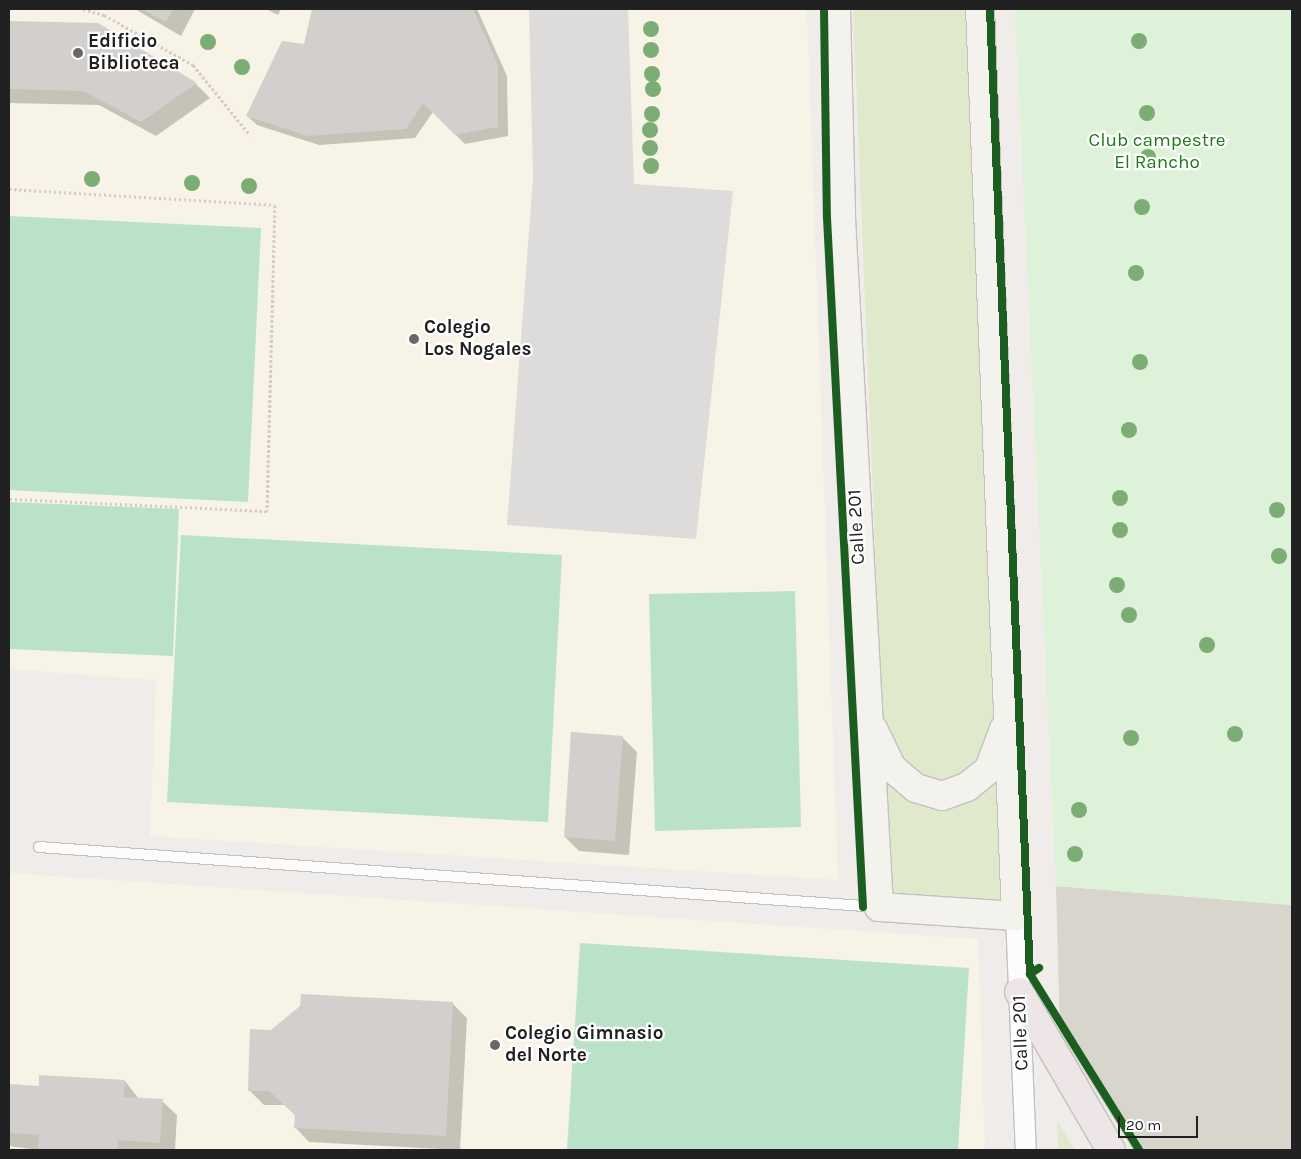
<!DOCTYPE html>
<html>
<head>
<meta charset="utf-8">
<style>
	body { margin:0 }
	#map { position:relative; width:1301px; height:1159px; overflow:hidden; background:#efecea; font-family:Karla,sans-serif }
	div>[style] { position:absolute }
	.education>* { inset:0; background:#f7f3e7 }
	.religious>* { inset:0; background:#dddcdb }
	.construction>* { inset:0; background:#d8d5cc }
	.grass>* { inset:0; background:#e1e9cc }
	.park>* { inset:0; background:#ddf2d8 }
	.pitch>* { inset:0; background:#b9e2c9 }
	.shadow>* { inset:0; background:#0003 }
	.building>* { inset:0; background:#d2cfcd }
	.path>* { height:3px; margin-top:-1.5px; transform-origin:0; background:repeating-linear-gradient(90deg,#d7c9c9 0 2.5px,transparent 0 5px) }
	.roads { filter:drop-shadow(1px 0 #c2c1c0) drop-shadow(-1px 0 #c2c1c0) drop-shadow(0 1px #c2c1c0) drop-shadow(0 -1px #c2c1c0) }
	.service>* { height:10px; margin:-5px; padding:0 5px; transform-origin:5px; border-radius:5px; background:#fdfcfc }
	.minor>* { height:20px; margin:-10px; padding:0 10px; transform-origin:10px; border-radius:10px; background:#fdfcfc }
	.secondary>* { height:28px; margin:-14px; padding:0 14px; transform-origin:14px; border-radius:14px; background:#f3f2ed }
	.trunk>* { height:28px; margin:-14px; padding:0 14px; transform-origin:14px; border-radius:14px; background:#eee6e6 }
	.cycleway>* { height:8px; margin:-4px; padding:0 4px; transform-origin:4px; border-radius:4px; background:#1b5e20 }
	.trees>* { width:16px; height:16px; margin:-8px; border-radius:50%; background:#7cad74 }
	.dots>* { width:14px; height:14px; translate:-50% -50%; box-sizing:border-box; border:2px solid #fff; border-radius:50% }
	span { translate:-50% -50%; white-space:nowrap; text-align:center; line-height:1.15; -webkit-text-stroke:4.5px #fff; paint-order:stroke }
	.poi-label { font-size:19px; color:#212121; font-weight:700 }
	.left { translate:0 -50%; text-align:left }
	.park-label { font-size:19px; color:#1e7a14 }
	.street-label { font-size:19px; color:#212121 }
	.frame { position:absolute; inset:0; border:10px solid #212121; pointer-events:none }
	.scale { position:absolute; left:1118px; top:1116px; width:80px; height:22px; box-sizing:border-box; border:2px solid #212121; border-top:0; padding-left:6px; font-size:15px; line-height:18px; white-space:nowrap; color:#212121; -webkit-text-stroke:4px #fff; paint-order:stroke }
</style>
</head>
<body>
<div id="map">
	<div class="education">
		<i style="clip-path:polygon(9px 9px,807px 9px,838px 880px,150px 836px,156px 680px,9px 669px)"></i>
		<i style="clip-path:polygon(9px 873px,978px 939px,985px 1150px,9px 1150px)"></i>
	</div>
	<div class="religious">
		<i style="clip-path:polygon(529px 9px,628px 9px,634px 184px,733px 191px,696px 539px,507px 525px,533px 178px)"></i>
	</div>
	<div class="construction">
		<i style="clip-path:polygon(1056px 886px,1292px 905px,1292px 1150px,1133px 1150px,1060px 1033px)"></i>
	</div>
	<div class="grass">
		<i style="clip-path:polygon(853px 9px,969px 9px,1002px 710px,980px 757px,966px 773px,944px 781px,925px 779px,905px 766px,890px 743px,882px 712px)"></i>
		<i style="clip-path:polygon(883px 762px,912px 794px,1004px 762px,1008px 905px,890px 897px)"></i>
		<i style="clip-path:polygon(1057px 1121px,1075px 1150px,1058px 1150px)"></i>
	</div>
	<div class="park">
		<i style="clip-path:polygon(1015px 9px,1292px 9px,1292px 905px,1056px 886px)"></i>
	</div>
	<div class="pitch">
		<i style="clip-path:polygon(9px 216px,261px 228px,248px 502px,9px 490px)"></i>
		<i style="clip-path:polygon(9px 502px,179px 509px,173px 656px,9px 649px)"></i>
		<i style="clip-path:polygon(181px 535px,562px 555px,548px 822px,167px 802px)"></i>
		<i style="clip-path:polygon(795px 591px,801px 827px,655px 831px,649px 594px)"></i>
		<i style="clip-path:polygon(580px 943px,969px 968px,958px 1150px,567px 1150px)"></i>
	</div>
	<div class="shadow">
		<i style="clip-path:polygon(135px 9px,195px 9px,181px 36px)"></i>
		<i style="clip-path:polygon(266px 9px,281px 9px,278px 15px)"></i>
		<i style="clip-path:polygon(313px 9px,477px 9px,507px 76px,508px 136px,465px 144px,433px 112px,415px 138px,319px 145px,257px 125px,247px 116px,305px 45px)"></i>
		<i style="clip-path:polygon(9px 22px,98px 24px,196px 84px,210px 98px,156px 136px,99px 105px,9px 103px)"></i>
		<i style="clip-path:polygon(622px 737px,637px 752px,629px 855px,579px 851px,565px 837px)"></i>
		<i style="clip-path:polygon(452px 1003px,467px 1018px,460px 1150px,309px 1142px,295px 1127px,296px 1116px,285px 1105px,264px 1105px,249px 1090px,271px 1031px)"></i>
		<i style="clip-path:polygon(125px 1081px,139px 1099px,162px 1101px,177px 1115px,175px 1150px,39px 1150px,9px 1146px,9px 1085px,40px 1087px)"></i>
	</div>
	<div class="building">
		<i style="clip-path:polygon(141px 9px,173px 9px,166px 22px)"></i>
		<i style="clip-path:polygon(312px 9px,473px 9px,498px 65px,498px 127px,455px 135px,423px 103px,406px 129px,308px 136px,246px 116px,282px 41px,304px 44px)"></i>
		<i style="clip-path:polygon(9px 21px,98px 23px,197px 83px,141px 122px,83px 91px,9px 89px)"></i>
		<i style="clip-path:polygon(571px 732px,623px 736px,615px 841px,564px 837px)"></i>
		<i style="clip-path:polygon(301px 994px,453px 1002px,446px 1136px,294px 1128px,295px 1115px,269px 1091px,248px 1091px,250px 1029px,271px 1030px,300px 1006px)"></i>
		<i style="clip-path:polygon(39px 1075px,125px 1080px,124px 1097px,163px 1099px,160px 1143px,118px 1140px,117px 1150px,38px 1150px,39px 1135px,9px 1133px,9px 1084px,39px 1086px)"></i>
	</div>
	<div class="path">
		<i style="left:83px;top:9px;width:22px;rotate:16deg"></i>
		<i style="left:104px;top:15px;width:102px;rotate:29.3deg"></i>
		<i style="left:193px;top:65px;width:90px;rotate:50.8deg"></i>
		<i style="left:9px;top:189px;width:266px;rotate:3.4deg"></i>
		<i style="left:275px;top:205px;width:306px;rotate:91.5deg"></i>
		<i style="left:267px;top:511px;width:258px;rotate:-177.3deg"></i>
	</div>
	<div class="roads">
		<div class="service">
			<i style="left:39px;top:847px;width:841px;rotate:4.09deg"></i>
		</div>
		<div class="minor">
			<i style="left:1016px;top:916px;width:234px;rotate:87.6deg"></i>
		</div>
		<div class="secondary">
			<i style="left:836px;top:9px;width:210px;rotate:88.6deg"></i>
			<i style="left:841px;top:219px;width:689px;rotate:86.84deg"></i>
			<i style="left:879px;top:907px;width:137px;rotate:3.8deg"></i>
			<i style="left:1016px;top:916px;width:908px;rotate:-92.27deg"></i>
			<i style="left:873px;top:729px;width:43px;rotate:64deg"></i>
			<i style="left:892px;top:768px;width:31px;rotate:40deg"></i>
			<i style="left:916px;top:788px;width:27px;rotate:17deg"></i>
			<i style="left:942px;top:796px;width:27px;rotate:-20deg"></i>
			<i style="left:967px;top:787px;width:28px;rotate:-39deg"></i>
			<i style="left:989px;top:769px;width:43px;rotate:-69.4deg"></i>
		</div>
		<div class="trunk">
			<i style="left:1019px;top:992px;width:183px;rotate:59.8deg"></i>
		</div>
	</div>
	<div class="cycleway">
		<i style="left:824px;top:9px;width:209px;rotate:89.2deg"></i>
		<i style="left:827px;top:218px;width:690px;rotate:87.01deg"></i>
		<i style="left:990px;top:9px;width:966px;rotate:87.63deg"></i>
		<i style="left:1030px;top:974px;width:11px;rotate:-34deg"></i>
		<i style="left:1030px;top:974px;width:207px;rotate:58.2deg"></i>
	</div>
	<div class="trees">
		<i style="left:651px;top:29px"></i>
		<i style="left:1139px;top:41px"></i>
		<i style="left:208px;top:42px"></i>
		<i style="left:651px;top:50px"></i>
		<i style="left:242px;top:67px"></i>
		<i style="left:652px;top:74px"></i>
		<i style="left:653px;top:89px"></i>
		<i style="left:1147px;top:113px"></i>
		<i style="left:652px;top:114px"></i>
		<i style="left:650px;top:130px"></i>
		<i style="left:650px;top:148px"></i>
		<i style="left:1148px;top:157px"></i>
		<i style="left:651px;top:166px"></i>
		<i style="left:92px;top:179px"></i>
		<i style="left:192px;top:183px"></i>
		<i style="left:249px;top:186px"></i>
		<i style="left:1142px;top:207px"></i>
		<i style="left:1136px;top:273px"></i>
		<i style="left:1140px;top:362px"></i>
		<i style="left:1129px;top:430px"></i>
		<i style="left:1120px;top:498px"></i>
		<i style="left:1277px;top:510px"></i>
		<i style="left:1120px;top:530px"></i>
		<i style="left:1279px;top:556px"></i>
		<i style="left:1117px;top:585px"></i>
		<i style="left:1129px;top:615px"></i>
		<i style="left:1207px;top:645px"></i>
		<i style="left:1235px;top:734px"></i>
		<i style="left:1131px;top:738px"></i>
		<i style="left:1079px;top:810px"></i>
		<i style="left:1075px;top:854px"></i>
	</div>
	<div class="dots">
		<i style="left:78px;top:53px;background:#696867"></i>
		<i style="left:414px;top:339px;background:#696867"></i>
		<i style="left:495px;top:1045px;background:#696867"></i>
	</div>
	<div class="poi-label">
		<span class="left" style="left:88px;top:53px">Edificio<br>Biblioteca</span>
		<span class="left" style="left:424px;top:339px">Colegio<br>Los Nogales</span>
		<span class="left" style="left:505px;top:1045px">Colegio Gimnasio<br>del Norte</span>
	</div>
	<div class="park-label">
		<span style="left:1157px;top:152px">Club campestre<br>El Rancho</span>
	</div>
	<div class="street-label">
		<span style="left:857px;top:527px;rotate:-93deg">Calle 201</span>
		<span style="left:1021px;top:1033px;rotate:-92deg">Calle 201</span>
	</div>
	<div class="frame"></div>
	<div class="scale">20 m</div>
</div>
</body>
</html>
